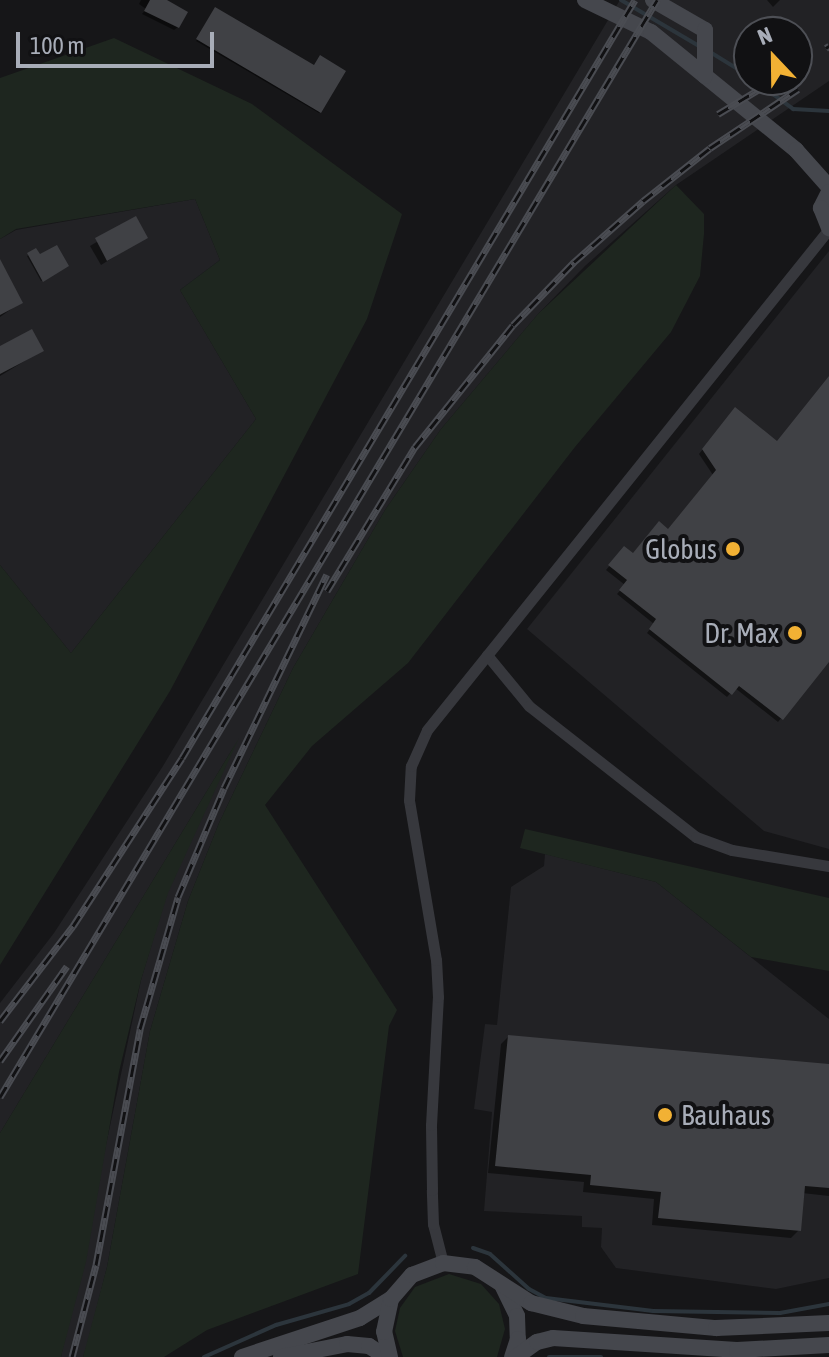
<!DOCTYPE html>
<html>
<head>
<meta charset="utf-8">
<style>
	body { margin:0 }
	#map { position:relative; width:829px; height:1357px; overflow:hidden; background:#161618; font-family:"Asap Condensed",sans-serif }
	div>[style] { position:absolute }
	.built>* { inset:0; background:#222225 }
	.green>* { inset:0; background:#1e261f }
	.shadow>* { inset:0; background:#0007 }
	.stream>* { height:4px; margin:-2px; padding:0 2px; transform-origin:2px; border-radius:2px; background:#2c353c }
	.building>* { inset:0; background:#404145 }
	.street>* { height:11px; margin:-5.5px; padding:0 5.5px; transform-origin:5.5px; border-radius:5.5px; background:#37383d }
	.secondary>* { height:16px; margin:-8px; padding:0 8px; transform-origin:8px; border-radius:8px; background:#45474d }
	.rail>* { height:7px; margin-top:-3.5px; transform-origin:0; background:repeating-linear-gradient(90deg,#111113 0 12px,#4a4c52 0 24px); box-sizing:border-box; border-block:2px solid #4a4c52 }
	.dots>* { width:22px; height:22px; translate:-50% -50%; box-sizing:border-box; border:4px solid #111113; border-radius:50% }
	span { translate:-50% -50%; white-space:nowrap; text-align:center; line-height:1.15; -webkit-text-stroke:8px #111113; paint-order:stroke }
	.poi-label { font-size:28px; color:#a8adb8 }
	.right { translate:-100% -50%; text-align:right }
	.left { translate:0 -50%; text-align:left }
	.north { position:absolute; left:733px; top:16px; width:80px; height:80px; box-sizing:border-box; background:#111113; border:2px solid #4d4f55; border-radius:50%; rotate:338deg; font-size:22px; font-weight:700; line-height:32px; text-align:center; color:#a8adb8 }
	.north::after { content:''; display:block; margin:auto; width:28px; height:36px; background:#f2b134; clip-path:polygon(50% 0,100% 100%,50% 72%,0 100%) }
	.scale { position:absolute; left:16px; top:32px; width:198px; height:36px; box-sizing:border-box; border:4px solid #a8adb8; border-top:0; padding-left:10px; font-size:24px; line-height:28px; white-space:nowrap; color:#a8adb8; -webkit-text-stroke:6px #111113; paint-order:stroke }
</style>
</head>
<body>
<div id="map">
	<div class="built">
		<i style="clip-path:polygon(evenodd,620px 0,829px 0,829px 81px,676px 185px,585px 266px,538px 314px,441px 429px,385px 510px,293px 668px,219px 823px,188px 901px,150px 1031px,107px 1267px,87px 1345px,83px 1357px,61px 1357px,141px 980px,167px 893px,233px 748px,0 1133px,0 1003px,54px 933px,163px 766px,620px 0,749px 32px,797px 32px,797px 80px,749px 80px,749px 32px)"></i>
		<i style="clip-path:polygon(195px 199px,220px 260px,180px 290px,256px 419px,71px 653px,0 565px,0 239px,16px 230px)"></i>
		<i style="clip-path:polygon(829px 251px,829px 849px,764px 831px,527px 629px)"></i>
		<i style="clip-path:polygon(545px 854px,656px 882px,829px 1019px,829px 1278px,776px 1289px,616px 1268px,601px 1247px,602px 1228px,582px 1227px,582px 1216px,484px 1211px,492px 1112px,474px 1109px,485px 1024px,497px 1025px,511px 887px,544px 866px)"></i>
	</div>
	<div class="green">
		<i style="clip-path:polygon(114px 38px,252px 104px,402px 214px,367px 319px,170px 691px,0 965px,0 565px,71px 653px,256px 419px,180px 290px,220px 260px,195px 199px,16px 229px,0 239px,0 78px)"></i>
		<i style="clip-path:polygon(676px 185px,704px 214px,704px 234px,700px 276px,671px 332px,575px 447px,408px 663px,312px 746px,265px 805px,397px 1010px,389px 1026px,358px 1274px,207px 1330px,164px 1357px,83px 1357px,107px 1267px,150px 1031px,188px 901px,219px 823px,293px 668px,385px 510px,441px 429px,538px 314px)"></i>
		<i style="clip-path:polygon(239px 738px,168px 893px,141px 980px,119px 1072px,86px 1262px,61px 1357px,0 1357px,0 1133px)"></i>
		<i style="clip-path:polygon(525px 829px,829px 898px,829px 971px,751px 957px,656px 882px,520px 848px)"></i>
		<i style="clip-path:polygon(449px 1274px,481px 1284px,499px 1304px,505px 1329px,497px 1357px,403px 1357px,395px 1331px,400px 1308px,415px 1287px)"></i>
	</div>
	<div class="shadow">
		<i style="clip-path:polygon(141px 0,164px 0,178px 27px,174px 30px,142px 14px,146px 9px,139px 4px)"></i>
		<i style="clip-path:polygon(767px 0,780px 0,773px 7px)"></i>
		<i style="clip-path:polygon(216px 9px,314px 68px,344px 72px,319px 113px,196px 41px)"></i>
		<i style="clip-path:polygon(135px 219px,145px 238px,101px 265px,90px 246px)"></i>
		<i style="clip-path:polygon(36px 251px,39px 257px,67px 266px,41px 281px,27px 256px)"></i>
		<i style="clip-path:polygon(0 278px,20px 303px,0 317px)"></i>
		<i style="clip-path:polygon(0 348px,41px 351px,0 376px)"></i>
		<i style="clip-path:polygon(829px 378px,829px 660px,778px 722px,735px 688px,727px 697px,647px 633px,654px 624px,617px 594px,625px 585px,606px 570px,621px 552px,633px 555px,668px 531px,713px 475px,699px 454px,732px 413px,777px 443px)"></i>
		<i style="clip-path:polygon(508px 1037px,829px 1066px,829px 1196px,802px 1193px,799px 1230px,791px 1238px,652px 1225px,654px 1199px,583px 1192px,584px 1182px,488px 1173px,501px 1044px)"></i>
	</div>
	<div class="stream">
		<i style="left:621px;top:0;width:91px;rotate:30.5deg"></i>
		<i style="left:710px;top:52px;width:46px;rotate:31.6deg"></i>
		<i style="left:754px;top:80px;width:49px;rotate:36.6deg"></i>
		<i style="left:793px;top:109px;width:36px;rotate:3deg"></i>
		<i style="left:473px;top:1248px;width:18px;rotate:19deg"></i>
		<i style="left:490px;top:1254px;width:52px;rotate:41.9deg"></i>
		<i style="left:529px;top:1289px;width:19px;rotate:28deg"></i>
		<i style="left:546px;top:1298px;width:108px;rotate:6.9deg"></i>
		<i style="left:653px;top:1311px;width:127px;rotate:0.9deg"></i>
		<i style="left:780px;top:1313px;width:50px;rotate:-10.4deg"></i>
		<i style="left:204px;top:1357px;width:79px;rotate:-24deg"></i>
		<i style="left:276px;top:1325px;width:76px;rotate:-16deg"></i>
		<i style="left:349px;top:1304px;width:23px;rotate:-29deg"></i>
		<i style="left:369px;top:1293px;width:52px;rotate:-45.8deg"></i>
		<i style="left:549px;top:1357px;width:52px"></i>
	</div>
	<div class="building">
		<i style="clip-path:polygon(150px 0,167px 0,188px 12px,179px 28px,144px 11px)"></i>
		<i style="clip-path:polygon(215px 7px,314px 65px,320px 55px,346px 71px,321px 113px,196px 39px)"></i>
		<i style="clip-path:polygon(136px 216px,148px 238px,107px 261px,95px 238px)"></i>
		<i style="clip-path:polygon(57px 245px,69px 266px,43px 282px,27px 253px,36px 248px,40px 254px)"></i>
		<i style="clip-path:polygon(0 259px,23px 303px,0 315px)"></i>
		<i style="clip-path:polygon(32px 329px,44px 351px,0 374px,0 346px)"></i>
		<i style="clip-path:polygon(829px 376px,829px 662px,783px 720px,739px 686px,732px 695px,649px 629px,656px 619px,619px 590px,627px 580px,608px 565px,624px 546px,633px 553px,659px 521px,668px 529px,716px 470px,702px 449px,735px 407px,777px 441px)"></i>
		<i style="clip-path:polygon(508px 1035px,829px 1064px,829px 1188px,805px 1186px,801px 1231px,658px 1218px,661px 1192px,590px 1185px,591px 1175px,495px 1166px)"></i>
	</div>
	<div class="street">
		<i style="left:487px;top:655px;width:66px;rotate:50.5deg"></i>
		<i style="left:529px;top:706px;width:212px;rotate:38.1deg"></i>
		<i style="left:696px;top:837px;width:38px;rotate:20deg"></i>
		<i style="left:732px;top:850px;width:98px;rotate:9.4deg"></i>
		<i style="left:443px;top:1263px;width:40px;rotate:-104.4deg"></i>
		<i style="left:433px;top:1224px;width:34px;rotate:-92deg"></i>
		<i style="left:432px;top:1190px;width:65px;rotate:-90.9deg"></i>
		<i style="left:431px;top:1125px;width:128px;rotate:-86.9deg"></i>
		<i style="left:438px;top:997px;width:37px;rotate:-93deg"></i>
		<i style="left:436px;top:960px;width:162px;rotate:-99.6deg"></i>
		<i style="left:409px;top:800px;width:34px;rotate:-87deg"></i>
		<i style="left:411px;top:766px;width:39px;rotate:-66deg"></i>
		<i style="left:427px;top:730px;width:642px;rotate:-51.26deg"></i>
	</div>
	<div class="secondary">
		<i style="left:585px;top:0;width:73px;rotate:25.9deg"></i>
		<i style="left:651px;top:32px;width:187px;rotate:39.1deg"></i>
		<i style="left:796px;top:150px;width:50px;rotate:48.3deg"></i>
		<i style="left:653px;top:0;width:60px;rotate:30deg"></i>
		<i style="left:705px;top:30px;width:46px;rotate:90deg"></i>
		<i style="left:829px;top:192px;width:18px;rotate:117deg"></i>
		<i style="left:821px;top:208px;width:22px;rotate:68deg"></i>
		<i style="left:503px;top:1287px;width:32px;rotate:64deg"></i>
		<i style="left:517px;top:1316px;width:23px;rotate:88deg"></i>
		<i style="left:518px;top:1339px;width:19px;rotate:108deg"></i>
		<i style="left:242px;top:1357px;width:124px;rotate:-18.3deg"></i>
		<i style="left:360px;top:1318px;width:36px;rotate:-32deg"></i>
		<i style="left:281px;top:1357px;width:67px;rotate:-11.1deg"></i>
		<i style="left:347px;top:1344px;width:22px;rotate:5deg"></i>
		<i style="left:369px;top:1346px;width:20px;rotate:33deg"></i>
		<i style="left:390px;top:1357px;width:26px;rotate:-103deg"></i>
		<i style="left:384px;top:1332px;width:34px;rotate:-78deg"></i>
		<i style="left:391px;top:1299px;width:32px;rotate:-49deg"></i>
		<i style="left:412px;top:1275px;width:33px;rotate:-21deg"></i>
		<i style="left:443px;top:1263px;width:32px;rotate:7deg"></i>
		<i style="left:475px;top:1267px;width:67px;rotate:32.7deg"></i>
		<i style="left:531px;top:1303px;width:54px;rotate:14deg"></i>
		<i style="left:583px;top:1316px;width:134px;rotate:5.2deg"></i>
		<i style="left:716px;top:1328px;width:113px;rotate:-2.5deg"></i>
		<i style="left:516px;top:1357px;width:26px;rotate:-36deg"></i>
		<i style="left:537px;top:1342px;width:16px;rotate:-14deg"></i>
		<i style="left:553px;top:1338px;width:184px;rotate:3.7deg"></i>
		<i style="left:737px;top:1350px;width:92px;rotate:-3.1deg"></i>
	</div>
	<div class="rail">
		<i style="left:826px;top:48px;width:4px;rotate:-34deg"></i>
		<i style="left:718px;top:114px;width:62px;rotate:-31.1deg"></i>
		<i style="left:327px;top:591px;width:169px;rotate:-58.6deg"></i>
		<i style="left:415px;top:447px;width:156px;rotate:-51.2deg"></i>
		<i style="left:513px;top:325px;width:88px;rotate:-45.9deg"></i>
		<i style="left:574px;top:262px;width:92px;rotate:-41.5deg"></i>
		<i style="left:643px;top:201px;width:85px;rotate:-38.3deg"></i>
		<i style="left:710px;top:148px;width:106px;rotate:-33.8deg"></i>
		<i style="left:0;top:1021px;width:120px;rotate:-52.5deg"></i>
		<i style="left:73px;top:926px;width:200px;rotate:-57deg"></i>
		<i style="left:182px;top:758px;width:883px;rotate:-59.14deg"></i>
		<i style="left:0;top:1061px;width:116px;rotate:-54.8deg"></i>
		<i style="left:0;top:1097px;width:1279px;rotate:-59.08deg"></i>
		<i style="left:72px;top:1357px;width:95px;rotate:-75.4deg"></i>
		<i style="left:96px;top:1265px;width:240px;rotate:-79.4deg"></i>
		<i style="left:140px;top:1029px;width:137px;rotate:-73.9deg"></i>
		<i style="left:178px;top:897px;width:118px;rotate:-67.1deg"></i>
		<i style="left:224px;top:788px;width:237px;rotate:-64.3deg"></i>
	</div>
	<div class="dots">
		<i style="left:733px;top:549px;background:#f2b134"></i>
		<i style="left:795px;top:633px;background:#f2b134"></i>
		<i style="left:665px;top:1115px;background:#f2b134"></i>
	</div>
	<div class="poi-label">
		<span class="right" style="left:717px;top:549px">Globus</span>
		<span class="right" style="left:779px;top:633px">Dr. Max</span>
		<span class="left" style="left:681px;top:1115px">Bauhaus</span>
	</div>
	<div class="north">N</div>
	<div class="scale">100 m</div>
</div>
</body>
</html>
